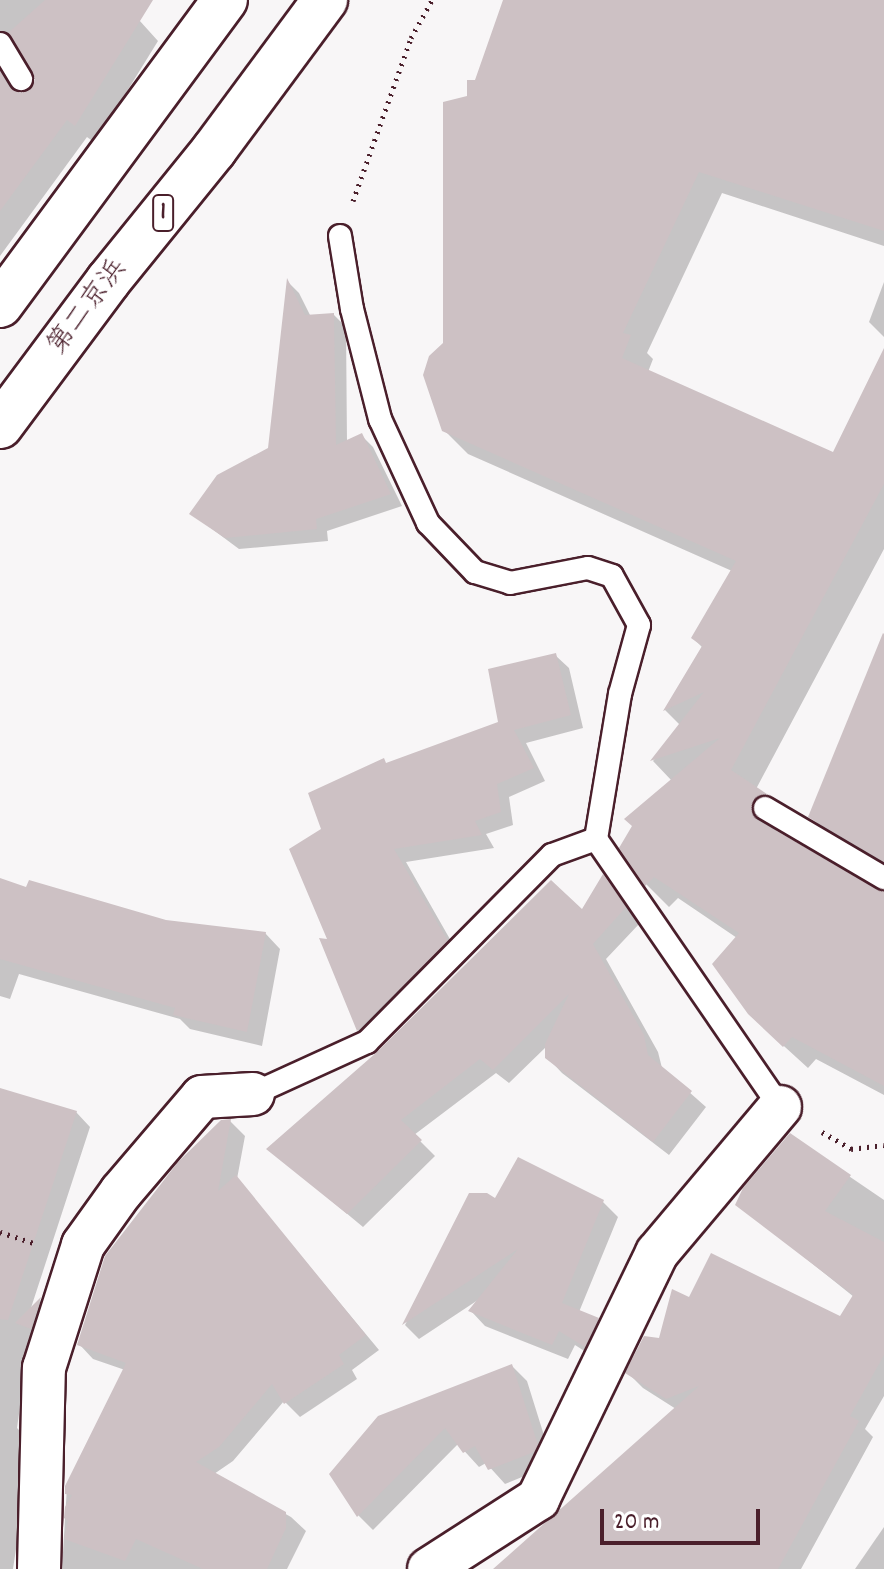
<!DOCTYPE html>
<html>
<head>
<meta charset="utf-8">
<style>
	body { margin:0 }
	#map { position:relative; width:884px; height:1569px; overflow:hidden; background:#f8f6f7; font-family:Dekko,"Klee One",sans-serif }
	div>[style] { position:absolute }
	.shadow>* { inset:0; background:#0003 }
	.building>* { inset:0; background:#cdc1c4 }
	.path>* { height:5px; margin-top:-2.5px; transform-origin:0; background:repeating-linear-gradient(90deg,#4a1f2b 0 2px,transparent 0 8px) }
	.roads { filter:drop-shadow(2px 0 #4a1f2b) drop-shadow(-2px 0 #4a1f2b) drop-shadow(0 2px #4a1f2b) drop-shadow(0 -2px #4a1f2b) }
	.lane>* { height:22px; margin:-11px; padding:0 11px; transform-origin:11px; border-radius:11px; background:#fff }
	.street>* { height:42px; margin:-21px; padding:0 21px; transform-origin:21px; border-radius:21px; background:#fff }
	.highway>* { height:44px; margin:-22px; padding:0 22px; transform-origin:22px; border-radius:22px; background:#fff }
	span { translate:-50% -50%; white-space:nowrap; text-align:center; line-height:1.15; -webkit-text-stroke:6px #fff; paint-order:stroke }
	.shield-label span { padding:2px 6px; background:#fff; border:2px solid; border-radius:6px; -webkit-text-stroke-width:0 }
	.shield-label { font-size:26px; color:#4a1f2b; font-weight:700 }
	.street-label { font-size:28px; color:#4a1f2b }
	.scale { position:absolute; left:600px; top:1509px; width:160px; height:36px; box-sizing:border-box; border:4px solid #4a1f2b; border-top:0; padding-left:10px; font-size:24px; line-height:28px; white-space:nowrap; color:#4a1f2b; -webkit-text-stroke:6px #fff; paint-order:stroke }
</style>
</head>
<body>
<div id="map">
	<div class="shadow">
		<i style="clip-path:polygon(evenodd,0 0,121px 0,158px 41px,95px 143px,87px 137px,0 256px,0 0,21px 48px,35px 72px,35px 88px,20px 95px,6px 72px,11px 51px,21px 48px)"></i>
		<i style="clip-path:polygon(505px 0,884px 0,884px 246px,722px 193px,647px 353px,653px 359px,648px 372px,834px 455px,884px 362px,884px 549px,756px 789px,787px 818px,776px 823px,776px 831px,876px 892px,884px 892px,884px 1095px,816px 1059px,808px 1068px,774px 1037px,737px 938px,678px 898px,669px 907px,647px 885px,621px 848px,672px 781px,653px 761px,681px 726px,665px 710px,703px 648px,693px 638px,732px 571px,468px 454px,444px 430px,445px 343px,469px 98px)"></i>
		<i style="clip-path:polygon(884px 282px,884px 337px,869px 322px)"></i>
		<i style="clip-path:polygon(289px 283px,299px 293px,311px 317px,334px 315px,346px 327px,347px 442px,361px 435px,373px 447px,402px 506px,327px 531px,328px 541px,239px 549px,192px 514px,270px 449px)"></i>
		<i style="clip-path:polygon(884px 635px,884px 869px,833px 839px,810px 816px)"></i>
		<i style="clip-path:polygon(555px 655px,569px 668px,583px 728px,526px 743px,545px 781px,509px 797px,513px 825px,486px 834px,494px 848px,406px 862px,459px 955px,371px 1043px,358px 1030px,322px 940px,330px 941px,323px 830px,387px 765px,500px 724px)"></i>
		<i style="clip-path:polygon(604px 877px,640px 923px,606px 959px,658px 1052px,662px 1068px,706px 1107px,669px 1155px,562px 1073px,547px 1057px,547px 1046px,509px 1083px,496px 1073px,414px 1135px,435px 1156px,363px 1227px,269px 1149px,583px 912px)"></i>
		<i style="clip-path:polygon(0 880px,27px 890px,166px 922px,265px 933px,280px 949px,262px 1046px,190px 1029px,180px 1019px,19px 974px,10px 999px,0 996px)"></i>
		<i style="clip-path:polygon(76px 1112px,90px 1127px,30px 1311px,41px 1300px,55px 1313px,46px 1342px,30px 1336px,17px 1428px,32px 1443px,13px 1569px,0 1569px,0 1154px)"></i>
		<i style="clip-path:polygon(230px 1121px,245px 1136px,237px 1179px,379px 1350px,352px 1370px,357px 1379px,300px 1417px,284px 1401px,233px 1461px,214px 1474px,291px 1517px,306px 1531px,287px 1569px,62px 1569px,67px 1486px,125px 1370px,93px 1359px,79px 1344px)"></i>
		<i style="clip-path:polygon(790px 1136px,884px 1200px,884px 1396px,865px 1429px,873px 1437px,801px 1569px,496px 1569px,676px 1409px,643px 1388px,628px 1373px,660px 1340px,690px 1300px,840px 1319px,854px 1297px,738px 1204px)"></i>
		<i style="clip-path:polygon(471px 1195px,496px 1200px,603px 1202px,618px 1217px,579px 1312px,598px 1320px,613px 1335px,600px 1361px,575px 1345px,568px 1359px,485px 1326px,471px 1311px,478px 1300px,419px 1339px,405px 1325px)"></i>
		<i style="clip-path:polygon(512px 1366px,527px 1381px,552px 1461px,549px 1466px,505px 1484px,486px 1463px,479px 1467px,458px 1444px,373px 1530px,358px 1515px,332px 1474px)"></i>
		<i style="clip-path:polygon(884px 1527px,884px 1569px,855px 1569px)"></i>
	</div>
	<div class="building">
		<i style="clip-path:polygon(45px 0,153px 0,75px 126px,67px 120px,0 211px,0 71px,9px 87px,20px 93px,29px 91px,35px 80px,8px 33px)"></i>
		<i style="clip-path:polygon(503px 0,884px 0,884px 231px,699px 172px,623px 333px,631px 335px,622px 358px,833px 452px,884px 348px,884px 484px,731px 770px,767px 794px,753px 802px,753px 814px,757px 820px,884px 892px,884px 1086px,792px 1037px,783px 1047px,748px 1014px,712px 964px,739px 933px,654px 877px,645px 886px,619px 848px,632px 826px,624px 819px,720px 738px,650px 761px,704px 692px,663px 711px,702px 646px,691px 638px,736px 561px,442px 431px,423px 375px,429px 356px,443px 343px,443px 102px,467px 96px,467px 80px,475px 80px)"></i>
		<i style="clip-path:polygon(287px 278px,305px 315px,334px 313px,336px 445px,362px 433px,391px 494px,316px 519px,317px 529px,225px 538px,189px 514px,217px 475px,268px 448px)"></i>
		<i style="clip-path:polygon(883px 633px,884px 634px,884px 862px,808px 817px)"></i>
		<i style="clip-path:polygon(556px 653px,571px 715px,514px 730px,534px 768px,497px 784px,501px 812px,475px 821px,482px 835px,394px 849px,448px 941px,357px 1031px,319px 938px,327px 939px,289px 849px,321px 829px,308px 793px,384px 758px,386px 763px,498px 722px,488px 669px)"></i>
		<i style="clip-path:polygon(603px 874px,626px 907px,593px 944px,644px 1035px,648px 1055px,692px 1091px,653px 1142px,545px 1058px,545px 1044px,569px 994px,493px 1070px,480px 1059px,401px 1120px,422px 1140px,347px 1214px,266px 1149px,377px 1052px,551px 880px,582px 909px)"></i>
		<i style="clip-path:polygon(0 878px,26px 887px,29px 880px,166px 920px,266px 932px,247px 1032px,173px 1015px,175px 1008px,0 959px)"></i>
		<i style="clip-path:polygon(0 1088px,77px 1111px,8px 1320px,0 1319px)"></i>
		<i style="clip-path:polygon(231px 1119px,218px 1191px,236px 1175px,366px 1335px,339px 1355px,344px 1364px,284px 1404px,272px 1384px,219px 1447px,196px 1462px,286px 1512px,286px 1528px,267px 1569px,203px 1569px,136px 1539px,125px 1561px,64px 1539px,68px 1521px,64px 1518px,65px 1507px,72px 1495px,65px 1494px,65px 1486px,126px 1363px,77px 1345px,105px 1256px,178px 1162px,221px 1120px)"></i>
		<i style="clip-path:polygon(790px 1133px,851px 1175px,825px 1211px,884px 1242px,884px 1355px,850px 1416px,859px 1421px,778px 1569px,493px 1569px,699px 1386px,666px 1399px,625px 1373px,644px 1336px,659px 1338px,672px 1289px,689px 1297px,711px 1253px,840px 1316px,853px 1295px,735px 1205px,743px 1188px)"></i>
		<i style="clip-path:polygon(518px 1157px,604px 1200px,562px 1303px,599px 1318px,585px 1347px,559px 1331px,552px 1345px,468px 1311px,518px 1249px,402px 1325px,469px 1193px,487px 1193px,495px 1198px)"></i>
		<i style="clip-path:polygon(41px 1297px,31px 1329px,15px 1323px)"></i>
		<i style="clip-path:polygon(512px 1364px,538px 1445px,534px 1452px,488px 1470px,475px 1446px,463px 1453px,445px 1428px,357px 1517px,329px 1474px,378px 1416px)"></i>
	</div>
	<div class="path">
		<i style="left:353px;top:201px;width:173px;rotate:-70.4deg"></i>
		<i style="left:411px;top:38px;width:43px;rotate:-61.1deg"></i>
		<i style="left:822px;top:1132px;width:34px;rotate:30deg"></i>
		<i style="left:851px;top:1149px;width:33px;rotate:-7deg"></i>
		<i style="left:0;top:1232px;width:35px;rotate:18deg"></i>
	</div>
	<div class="roads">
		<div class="lane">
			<i style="left:0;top:44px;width:41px;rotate:59deg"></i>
			<i style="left:340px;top:236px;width:74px;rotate:80.7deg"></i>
			<i style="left:352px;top:309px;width:114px;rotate:75.7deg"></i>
			<i style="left:380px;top:419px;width:115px;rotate:65.2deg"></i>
			<i style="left:428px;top:523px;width:68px;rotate:46.2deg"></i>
			<i style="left:475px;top:572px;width:37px;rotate:17deg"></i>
			<i style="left:510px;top:583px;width:79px;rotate:-10.9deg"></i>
			<i style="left:588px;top:568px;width:25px;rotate:18deg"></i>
			<i style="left:612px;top:576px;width:56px;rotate:61.1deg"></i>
			<i style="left:639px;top:625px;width:72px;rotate:105.4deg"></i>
			<i style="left:620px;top:694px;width:147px;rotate:99.4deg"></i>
			<i style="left:596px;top:839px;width:325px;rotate:55.5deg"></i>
			<i style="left:765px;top:808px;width:138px;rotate:30.5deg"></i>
			<i style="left:253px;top:1094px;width:125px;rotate:-24.5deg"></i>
			<i style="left:367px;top:1042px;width:263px;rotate:-45.3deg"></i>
			<i style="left:552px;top:855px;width:47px;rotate:-20deg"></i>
		</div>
		<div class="street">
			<i style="left:39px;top:1569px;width:201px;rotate:-88.6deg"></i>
			<i style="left:44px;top:1368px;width:129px;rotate:-72.4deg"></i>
			<i style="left:83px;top:1245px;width:65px;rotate:-54.4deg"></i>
			<i style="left:121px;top:1192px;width:125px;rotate:-49.5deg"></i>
			<i style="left:202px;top:1097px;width:51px;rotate:-3.4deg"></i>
			<i style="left:429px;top:1569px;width:130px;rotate:-32.7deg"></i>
			<i style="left:538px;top:1499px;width:273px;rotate:-64.2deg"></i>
			<i style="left:657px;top:1253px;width:191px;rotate:-49.9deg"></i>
		</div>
		<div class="highway">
			<i style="left:0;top:305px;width:379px;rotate:-53.6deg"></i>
			<i style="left:0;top:426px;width:181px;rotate:-53.3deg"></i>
			<i style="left:108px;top:281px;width:169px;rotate:-51deg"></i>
			<i style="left:214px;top:150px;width:187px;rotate:-53.5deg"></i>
		</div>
	</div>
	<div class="shield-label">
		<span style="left:163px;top:213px">1</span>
	</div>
	<div class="street-label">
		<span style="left:89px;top:308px;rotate:-53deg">第二京浜</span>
	</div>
	<div class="scale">20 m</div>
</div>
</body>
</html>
